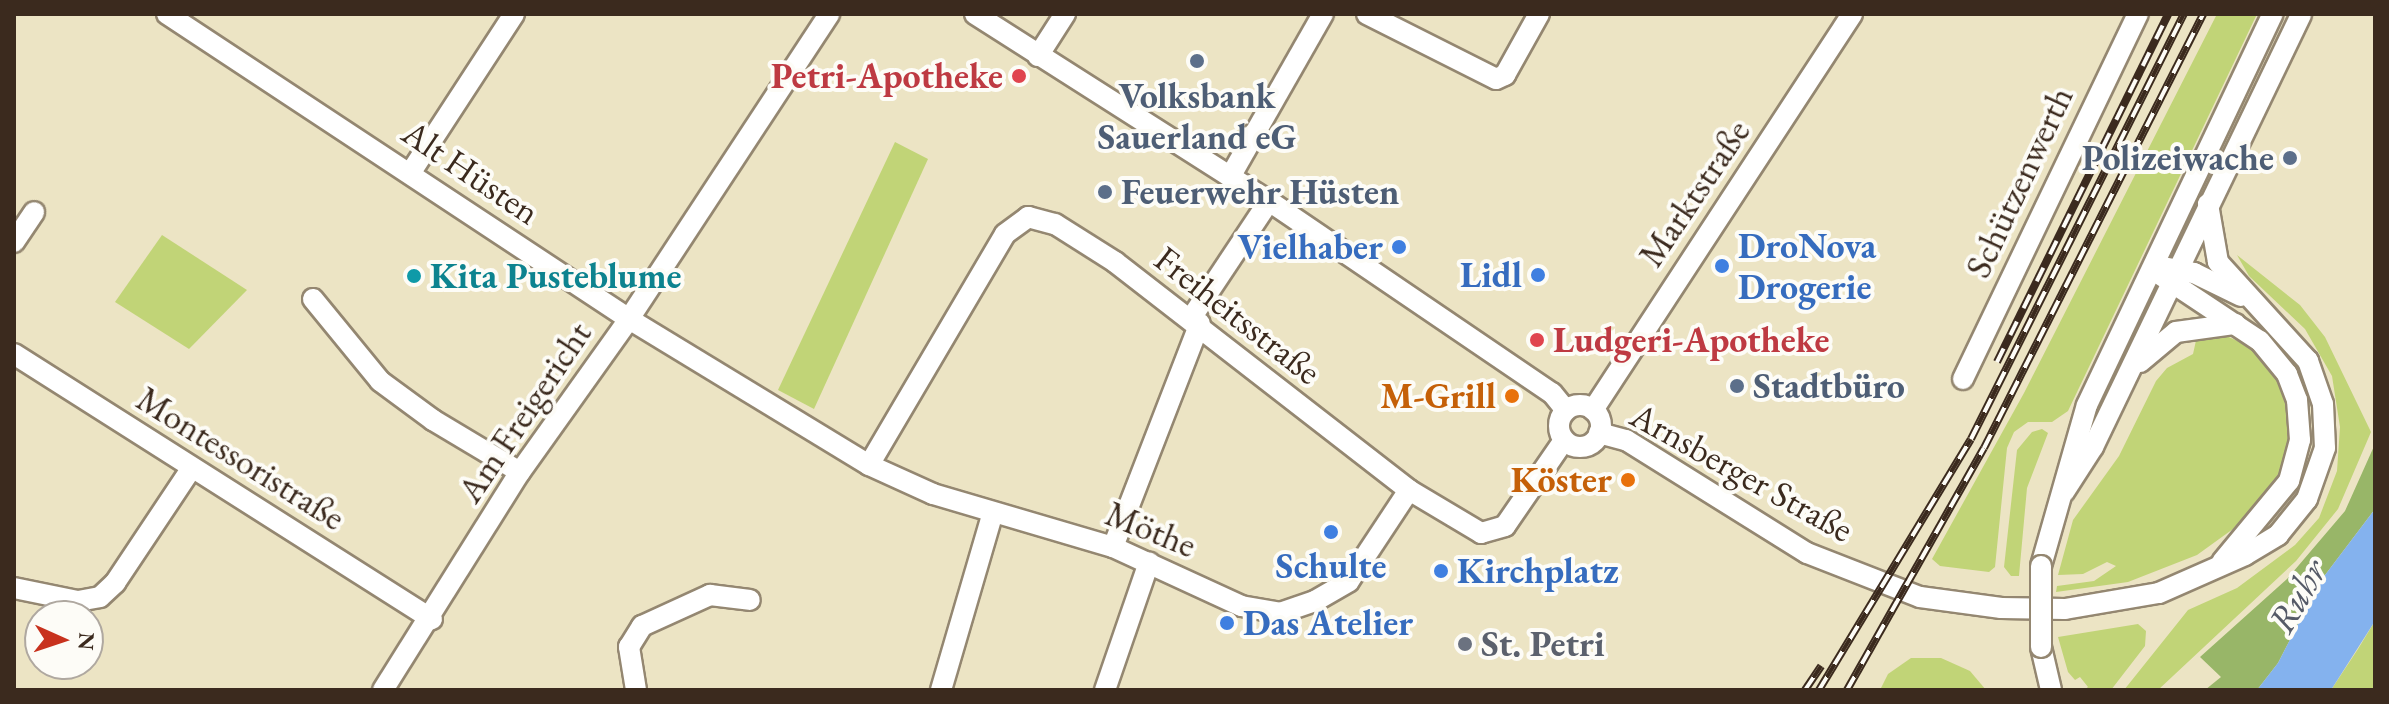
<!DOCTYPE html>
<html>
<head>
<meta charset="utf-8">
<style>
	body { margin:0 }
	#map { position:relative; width:2389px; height:704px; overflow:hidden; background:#ece4c4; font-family:"EB Garamond",serif }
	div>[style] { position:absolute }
	.green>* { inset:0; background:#c1d477 }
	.forest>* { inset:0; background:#98b668 }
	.water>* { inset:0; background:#84b2ee }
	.roads { filter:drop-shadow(2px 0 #948771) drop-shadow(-2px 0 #948771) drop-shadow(0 2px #948771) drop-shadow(0 -2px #948771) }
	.minor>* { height:20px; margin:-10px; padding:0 10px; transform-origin:10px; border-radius:10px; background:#fff }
	.minor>.ring { margin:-10px; padding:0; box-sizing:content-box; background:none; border:20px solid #fff; border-radius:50% }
	.rail>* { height:8px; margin-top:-4px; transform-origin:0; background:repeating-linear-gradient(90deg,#fdfcf7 0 15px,#3b2a1e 0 30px); box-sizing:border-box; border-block:2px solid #3b2a1e }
	.bridges { filter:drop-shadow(2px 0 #948771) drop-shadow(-2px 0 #948771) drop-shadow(0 2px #948771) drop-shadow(0 -2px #948771) }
	.minor-bridge>* { height:20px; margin:-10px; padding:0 10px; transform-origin:10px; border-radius:10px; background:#fff }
	.dots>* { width:22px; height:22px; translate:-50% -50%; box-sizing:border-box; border:4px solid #fdfcf7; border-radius:50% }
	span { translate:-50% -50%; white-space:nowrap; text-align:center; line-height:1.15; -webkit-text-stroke:8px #fdfcf7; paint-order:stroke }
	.health-label { font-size:36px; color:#be3a42; font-weight:700 }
	.right { translate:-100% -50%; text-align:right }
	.left { translate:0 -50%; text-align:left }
	.service-label { font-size:36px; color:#4e5e75; font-weight:700 }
	.street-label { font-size:36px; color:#3b2a1e }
	.shop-label { font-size:36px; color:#366cbe; font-weight:700 }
	.culture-label { font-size:36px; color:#0d838f; font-weight:700 }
	.food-label { font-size:36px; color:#c56008; font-weight:700 }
	.worship-label { font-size:36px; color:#5b616d; font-weight:700 }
	.water-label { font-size:38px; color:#555a67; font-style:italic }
	.frame { position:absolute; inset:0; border:16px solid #3b2a1e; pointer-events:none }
	.north { position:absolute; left:24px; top:600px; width:80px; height:80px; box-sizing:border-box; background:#fdfcf7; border:2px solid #afa8a0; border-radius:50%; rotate:93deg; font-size:22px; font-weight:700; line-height:32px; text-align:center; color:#3b2a1e }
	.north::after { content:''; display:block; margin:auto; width:28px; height:36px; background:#c8321e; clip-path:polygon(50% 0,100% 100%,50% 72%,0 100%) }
</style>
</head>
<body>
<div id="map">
	<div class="green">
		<i style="clip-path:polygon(2217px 14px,2257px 14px,2068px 411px,2052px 422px,2028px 422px,2014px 432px,2007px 448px,1995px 567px,1989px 572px,1940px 566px,1932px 559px,2024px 393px)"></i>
		<i style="clip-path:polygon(895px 142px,928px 159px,814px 409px,778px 390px)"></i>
		<i style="clip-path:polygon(162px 235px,247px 290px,189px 349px,115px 302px)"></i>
		<i style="clip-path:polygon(2237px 255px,2300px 305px,2325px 337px,2371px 432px,2338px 509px,2296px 561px,2158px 690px,2124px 690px,2188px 610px,2237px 588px,2295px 545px,2319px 518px,2337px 471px,2340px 427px,2332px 376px,2305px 329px,2249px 276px)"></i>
		<i style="clip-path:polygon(2220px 333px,2255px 349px,2275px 372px,2286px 397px,2291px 431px,2280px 478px,2233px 529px,2197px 555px,2128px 582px,2056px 592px,2057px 586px,2094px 581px,2116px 566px,2107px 562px,2083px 574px,2058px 575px,2073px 520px,2119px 456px,2156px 381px,2167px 368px,2193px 354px,2197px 336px)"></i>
		<i style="clip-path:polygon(2042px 429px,2048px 433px,2027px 488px,2019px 576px,2011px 576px,2004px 567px,2017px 450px,2032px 432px)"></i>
		<i style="clip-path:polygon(2375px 621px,2375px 690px,2331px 690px,2358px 649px)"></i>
		<i style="clip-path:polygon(2138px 624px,2146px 631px,2145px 646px,2111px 690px,2084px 690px,2088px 687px,2080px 677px,2075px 680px,2068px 672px,2058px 637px)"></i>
		<i style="clip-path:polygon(1911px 658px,1941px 658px,1970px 671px,1986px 690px,1880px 690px,1888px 674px)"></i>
	</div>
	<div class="forest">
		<i style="clip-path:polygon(2375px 444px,2375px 509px,2319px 583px,2278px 663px,2257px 690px,2205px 690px,2221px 677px,2200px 657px,2287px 579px,2345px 511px)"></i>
	</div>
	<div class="water">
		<i style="clip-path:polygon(2375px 509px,2375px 621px,2331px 690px,2257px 690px,2278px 663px,2319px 583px)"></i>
	</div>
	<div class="roads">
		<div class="minor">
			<i style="left:167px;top:14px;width:554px;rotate:33.43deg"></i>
			<i style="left:629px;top:319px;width:281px;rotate:31.3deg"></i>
			<i style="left:869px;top:465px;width:70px;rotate:24.4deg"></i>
			<i style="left:933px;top:494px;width:188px;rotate:16.4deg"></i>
			<i style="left:1113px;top:547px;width:141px;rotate:24.7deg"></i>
			<i style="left:1241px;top:606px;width:40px;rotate:10deg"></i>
			<i style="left:1280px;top:613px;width:37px;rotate:-19deg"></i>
			<i style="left:1315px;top:601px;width:39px;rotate:-30deg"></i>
			<i style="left:1349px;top:581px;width:109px;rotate:-56.6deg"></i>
			<i style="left:975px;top:14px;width:348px;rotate:32.5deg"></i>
			<i style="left:1269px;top:201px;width:342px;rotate:34.2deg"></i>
			<i style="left:1552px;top:393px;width:22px;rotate:51deg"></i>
			<i style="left:1367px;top:14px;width:144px;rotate:26.7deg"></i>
			<i style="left:1496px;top:79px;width:10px;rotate:-24deg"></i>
			<i style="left:1505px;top:75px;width:70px;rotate:-60.9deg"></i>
			<i style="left:1038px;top:56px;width:50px;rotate:-57.3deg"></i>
			<i style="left:411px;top:172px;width:189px;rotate:-56.9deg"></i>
			<i style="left:1230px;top:177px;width:188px;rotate:-60.3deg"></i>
			<i style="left:14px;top:242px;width:36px;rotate:-56deg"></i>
			<i style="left:2163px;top:267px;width:32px;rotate:11deg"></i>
			<i style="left:2194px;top:273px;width:52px;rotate:26.1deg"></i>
			<i style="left:2159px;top:274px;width:121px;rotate:33.6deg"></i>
			<i style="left:2260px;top:341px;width:43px;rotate:50.7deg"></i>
			<i style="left:2287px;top:374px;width:28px;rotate:69deg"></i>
			<i style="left:2297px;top:400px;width:40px;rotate:85.7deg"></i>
			<i style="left:2300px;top:440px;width:42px;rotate:105deg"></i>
			<i style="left:2289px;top:481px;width:105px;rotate:129.6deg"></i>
			<i style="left:313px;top:299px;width:106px;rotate:50.7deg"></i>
			<i style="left:380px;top:381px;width:66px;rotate:36.3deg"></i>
			<i style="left:433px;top:420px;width:101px;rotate:30.9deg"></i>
			<i style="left:1192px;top:317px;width:139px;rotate:-56.4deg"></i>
			<i style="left:14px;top:354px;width:495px;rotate:32.4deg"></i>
			<i style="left:2140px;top:362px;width:47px;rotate:-39.8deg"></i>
			<i style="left:2176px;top:332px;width:60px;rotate:-7.7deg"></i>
			<i style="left:1963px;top:379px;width:405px;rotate:-64.4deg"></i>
			<i class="ring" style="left:1559px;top:405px;width:22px;height:22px"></i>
			<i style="left:1593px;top:410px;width:473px;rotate:-56.8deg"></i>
			<i style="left:1599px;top:433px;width:28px;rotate:15deg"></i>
			<i style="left:1626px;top:440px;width:213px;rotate:32deg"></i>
			<i style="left:1807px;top:553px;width:121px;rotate:21.3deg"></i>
			<i style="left:1920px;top:597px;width:82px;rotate:7.7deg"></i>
			<i style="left:2001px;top:608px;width:64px;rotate:0.9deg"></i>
			<i style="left:2065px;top:609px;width:95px;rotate:-9.7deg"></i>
			<i style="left:2159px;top:593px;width:94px;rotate:-23.8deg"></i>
			<i style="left:2245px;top:555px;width:39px;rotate:-31deg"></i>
			<i style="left:2278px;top:535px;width:46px;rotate:-51.1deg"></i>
			<i style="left:2307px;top:499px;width:54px;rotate:-70.6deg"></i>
			<i style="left:2325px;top:448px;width:44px;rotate:-92.6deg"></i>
			<i style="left:2323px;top:404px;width:46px;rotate:-109.2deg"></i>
			<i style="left:2308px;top:361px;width:134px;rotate:-132.3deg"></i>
			<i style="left:2218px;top:262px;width:59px;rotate:-99.8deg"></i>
			<i style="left:869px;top:465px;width:268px;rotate:-59.5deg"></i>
			<i style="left:1005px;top:234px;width:29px;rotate:-36deg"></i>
			<i style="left:1028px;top:217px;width:28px;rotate:15deg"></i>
			<i style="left:1055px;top:224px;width:71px;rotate:32.3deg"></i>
			<i style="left:1115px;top:262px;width:372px;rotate:37.8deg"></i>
			<i style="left:1409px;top:490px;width:84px;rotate:30.8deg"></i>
			<i style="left:1481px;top:533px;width:25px;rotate:-16deg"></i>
			<i style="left:1505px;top:526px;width:104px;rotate:-55.5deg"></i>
			<i style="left:2064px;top:492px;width:54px;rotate:-57.2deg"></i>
			<i style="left:2093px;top:447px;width:480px;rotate:-64.3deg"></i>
			<i style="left:1113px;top:547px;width:240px;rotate:-68.8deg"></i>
			<i style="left:2041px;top:566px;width:167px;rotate:-74.1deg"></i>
			<i style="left:2087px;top:405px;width:433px;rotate:-64.6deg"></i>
			<i style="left:14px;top:588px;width:65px;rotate:11.5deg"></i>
			<i style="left:78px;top:601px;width:22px;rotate:-10deg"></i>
			<i style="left:100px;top:597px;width:21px;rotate:-43deg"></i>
			<i style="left:115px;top:583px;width:137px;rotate:-56.3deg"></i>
			<i style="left:2041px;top:647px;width:44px;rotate:76.9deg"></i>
			<i style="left:383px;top:690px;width:257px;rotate:-57.9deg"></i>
			<i style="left:520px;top:472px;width:188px;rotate:-54.5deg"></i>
			<i style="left:629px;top:319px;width:365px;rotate:-56.7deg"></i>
			<i style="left:636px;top:690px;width:44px;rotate:-99.2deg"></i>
			<i style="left:629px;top:647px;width:25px;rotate:-58deg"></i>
			<i style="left:642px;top:626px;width:75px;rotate:-24.5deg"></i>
			<i style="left:710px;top:595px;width:40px;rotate:7.1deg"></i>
			<i style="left:941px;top:690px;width:185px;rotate:-73.7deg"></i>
			<i style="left:1105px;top:690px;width:135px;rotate:-71deg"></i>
		</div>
	</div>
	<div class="rail">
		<i style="left:1997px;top:362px;width:388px;rotate:-63.8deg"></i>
		<i style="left:1805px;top:690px;width:29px;rotate:-56deg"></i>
		<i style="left:1819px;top:690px;width:293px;rotate:-58.8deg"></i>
		<i style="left:1971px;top:439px;width:475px;rotate:-63.4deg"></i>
		<i style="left:1847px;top:690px;width:278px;rotate:-60.5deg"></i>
		<i style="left:1984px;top:448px;width:486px;rotate:-63.2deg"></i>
	</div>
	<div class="bridges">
		<div class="minor-bridge">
			<i style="left:2041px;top:566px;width:81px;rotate:90deg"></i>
		</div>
	</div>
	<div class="dots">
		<i style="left:1197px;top:61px;background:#5c6f8a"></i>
		<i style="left:1019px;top:76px;background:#e0444e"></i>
		<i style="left:2290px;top:158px;background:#5c6f8a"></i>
		<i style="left:1105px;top:192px;background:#5c6f8a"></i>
		<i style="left:1399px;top:247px;background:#3f7fe0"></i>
		<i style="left:1722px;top:266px;background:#3f7fe0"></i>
		<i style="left:1538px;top:275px;background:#3f7fe0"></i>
		<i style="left:414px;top:276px;background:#0f9aa8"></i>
		<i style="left:1537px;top:340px;background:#e0444e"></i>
		<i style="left:1737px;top:386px;background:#5c6f8a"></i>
		<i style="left:1512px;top:396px;background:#e8710a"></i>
		<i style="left:1628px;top:480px;background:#e8710a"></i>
		<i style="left:1331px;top:532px;background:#3f7fe0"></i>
		<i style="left:1441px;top:571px;background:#3f7fe0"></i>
		<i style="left:1227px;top:623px;background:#3f7fe0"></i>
		<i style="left:1465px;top:644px;background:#6b7280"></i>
	</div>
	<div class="health-label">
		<span class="right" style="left:1003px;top:76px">Petri-Apotheke</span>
		<span class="left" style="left:1553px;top:340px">Ludgeri-Apotheke</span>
	</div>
	<div class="service-label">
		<span style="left:1197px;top:116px">Volksbank<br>Sauerland eG</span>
		<span class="right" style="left:2274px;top:158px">Polizeiwache</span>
		<span class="left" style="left:1121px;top:192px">Feuerwehr Hüsten</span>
		<span class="left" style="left:1753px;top:386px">Stadtbüro</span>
	</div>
	<div class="street-label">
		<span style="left:471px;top:172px;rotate:34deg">Alt Hüsten</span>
		<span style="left:2019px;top:182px;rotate:-65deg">Schützenwerth</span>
		<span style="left:1694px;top:193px;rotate:-56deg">Marktstraße</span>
		<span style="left:1238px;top:315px;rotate:38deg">Freiheitsstraße</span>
		<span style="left:524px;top:412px;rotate:-56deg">Am Freigericht</span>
		<span style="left:241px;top:458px;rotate:32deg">Montessoristraße</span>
		<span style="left:1742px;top:472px;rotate:29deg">Arnsberger Straße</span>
		<span style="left:1151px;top:529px;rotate:22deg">Möthe</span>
	</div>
	<div class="shop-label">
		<span class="left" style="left:1738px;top:266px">DroNova<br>Drogerie</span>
		<span class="right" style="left:1383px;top:247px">Vielhaber</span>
		<span class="right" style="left:1522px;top:275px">Lidl</span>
		<span style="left:1331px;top:566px">Schulte</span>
		<span class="left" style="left:1457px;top:571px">Kirchplatz</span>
		<span class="left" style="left:1243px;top:623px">Das Atelier</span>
	</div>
	<div class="culture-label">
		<span class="left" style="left:430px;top:276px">Kita Pusteblume</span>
	</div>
	<div class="food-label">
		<span class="right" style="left:1496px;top:396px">M-Grill</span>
		<span class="right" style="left:1612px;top:480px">Köster</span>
	</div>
	<div class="worship-label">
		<span class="left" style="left:1481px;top:644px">St. Petri</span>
	</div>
	<div class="water-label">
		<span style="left:2297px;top:596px;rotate:-60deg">Ruhr</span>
	</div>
	<div class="frame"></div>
	<div class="north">N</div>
</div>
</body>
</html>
